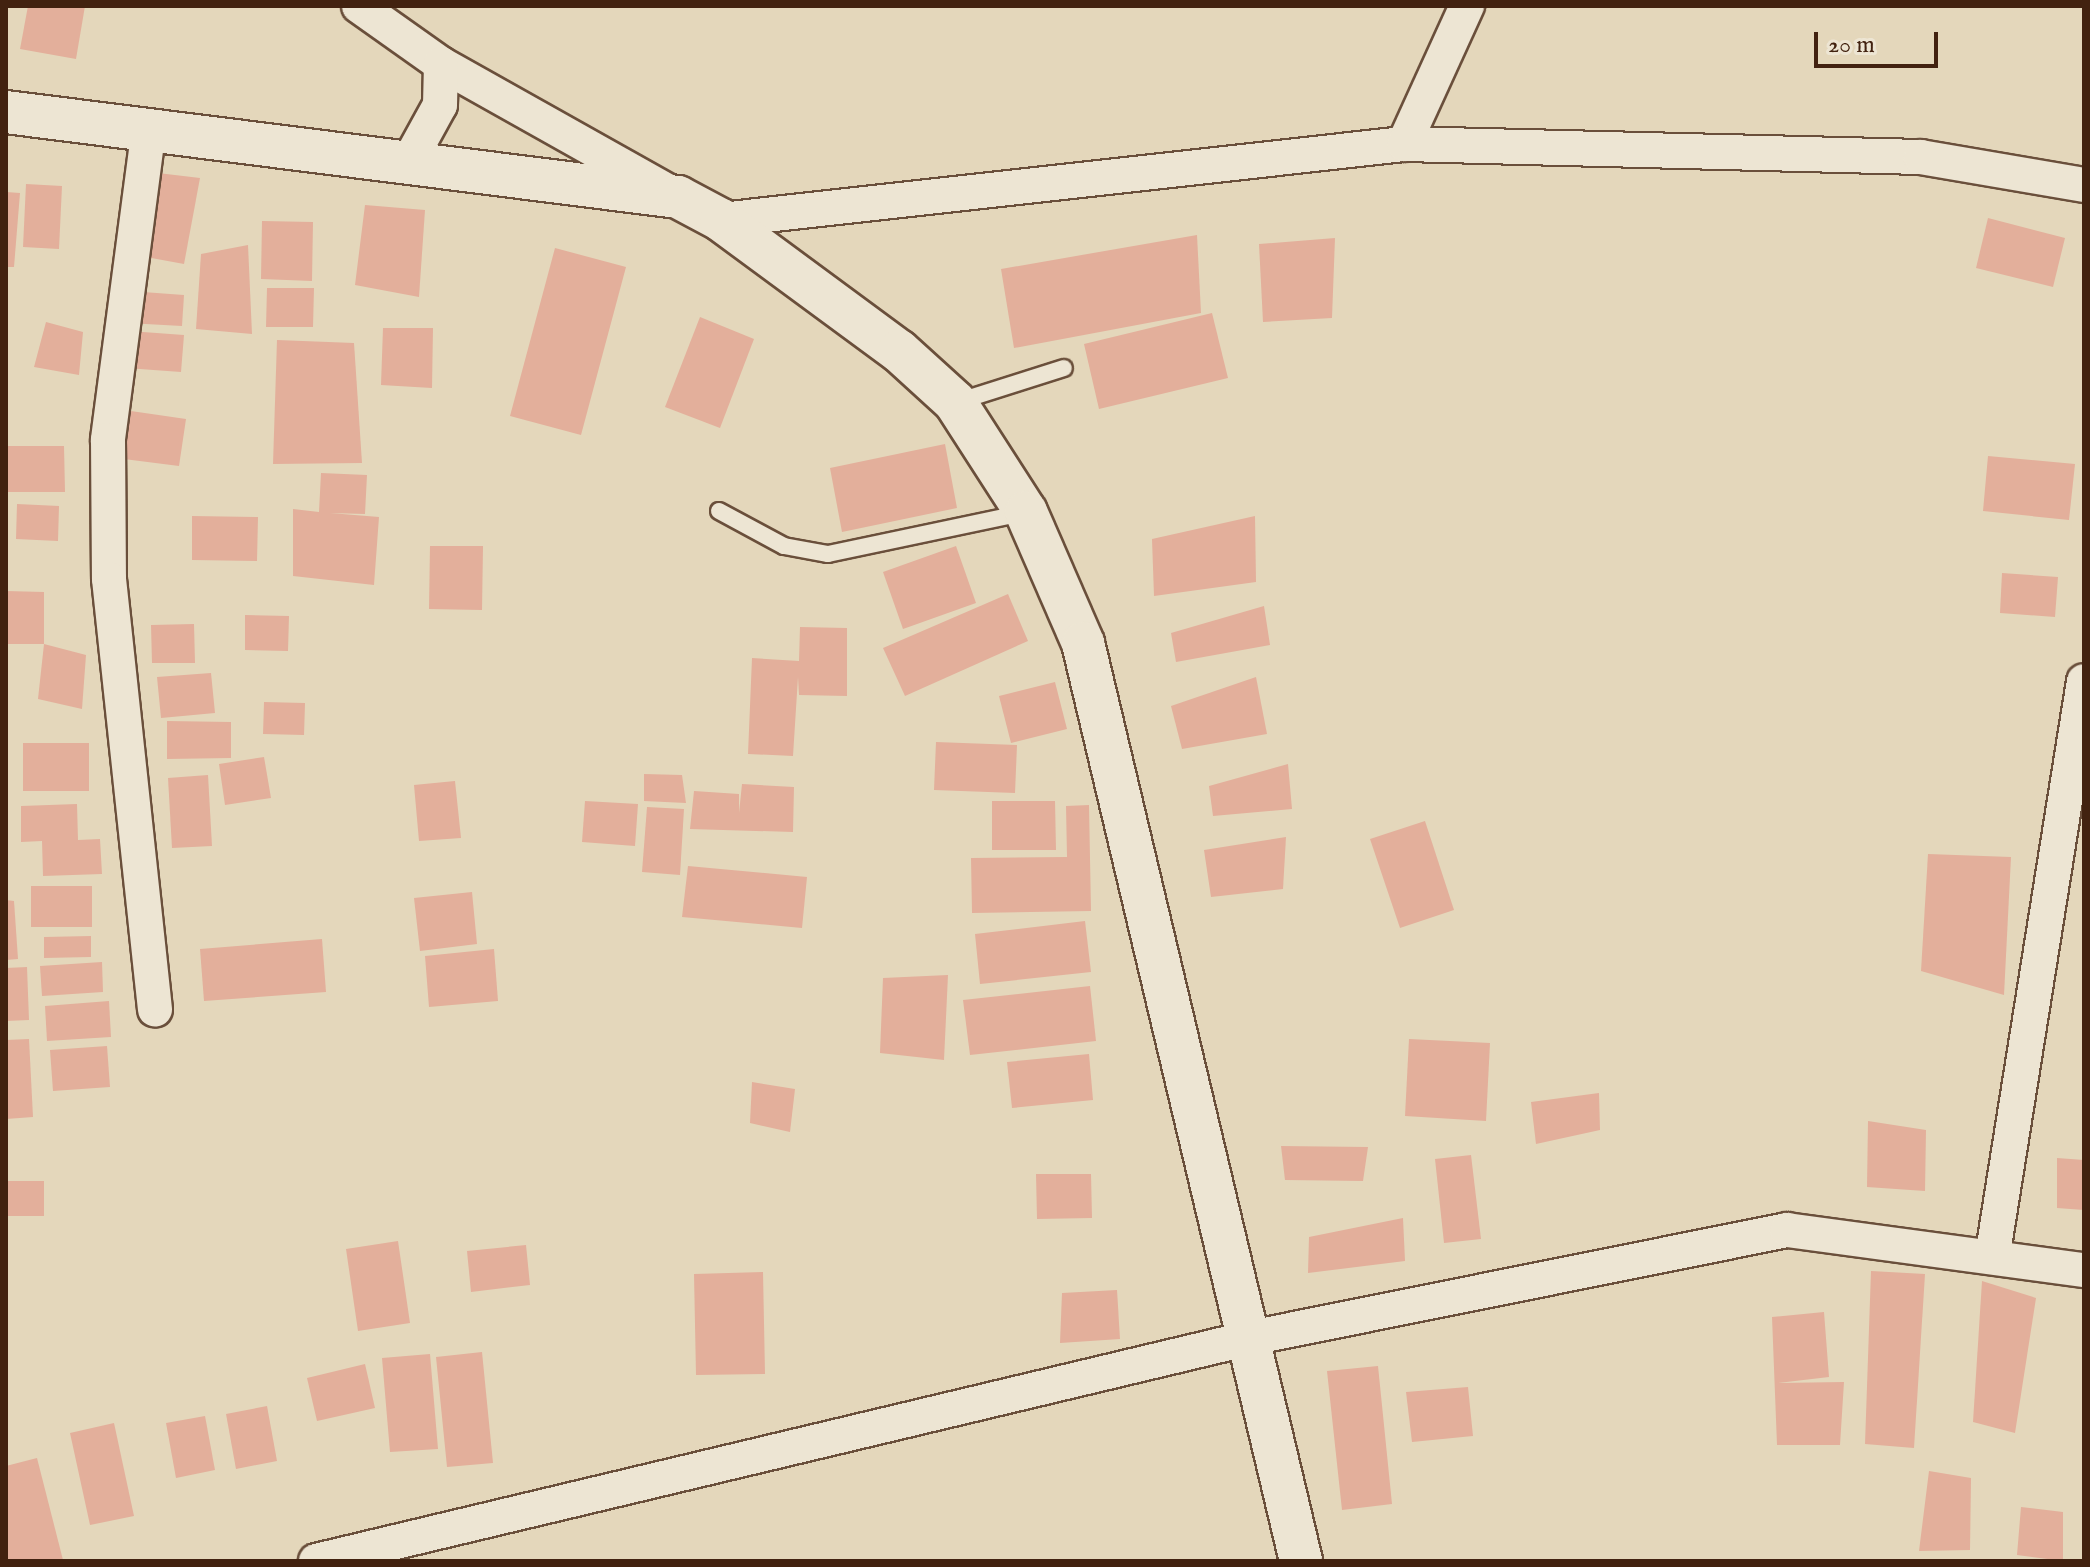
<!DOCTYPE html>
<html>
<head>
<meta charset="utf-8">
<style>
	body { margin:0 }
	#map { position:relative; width:2090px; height:1567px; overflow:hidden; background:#e4d7bb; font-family:"IM FELL English",serif }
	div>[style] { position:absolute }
	.building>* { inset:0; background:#e3af9b }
	.roads { filter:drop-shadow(2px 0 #6a4f3b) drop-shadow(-2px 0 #6a4f3b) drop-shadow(0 2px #6a4f3b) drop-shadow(0 -2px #6a4f3b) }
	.service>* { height:16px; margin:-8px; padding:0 8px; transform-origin:8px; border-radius:8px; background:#ede5d3 }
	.minor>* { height:34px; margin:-17px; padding:0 17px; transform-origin:17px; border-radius:17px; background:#ede5d3 }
	.tertiary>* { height:42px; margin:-21px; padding:0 21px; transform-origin:21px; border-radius:21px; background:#ede5d3 }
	span { translate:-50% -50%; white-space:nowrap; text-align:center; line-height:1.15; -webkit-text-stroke:8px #ede5d3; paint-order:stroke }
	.frame { position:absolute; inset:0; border:8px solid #422210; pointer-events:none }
	.scale { position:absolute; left:1814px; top:32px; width:124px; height:36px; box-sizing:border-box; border:4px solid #422210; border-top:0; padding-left:10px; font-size:24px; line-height:28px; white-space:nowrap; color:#422210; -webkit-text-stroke:6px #ede5d3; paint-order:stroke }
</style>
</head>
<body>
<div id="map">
	<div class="building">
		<i style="clip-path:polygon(28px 6px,85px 6px,76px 59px,20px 49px)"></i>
		<i style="clip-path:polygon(158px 173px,200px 178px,184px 264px,146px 257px)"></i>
		<i style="clip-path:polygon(26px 184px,62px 186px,59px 249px,23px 247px)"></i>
		<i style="clip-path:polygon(6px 192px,20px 193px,14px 267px,6px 267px)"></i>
		<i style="clip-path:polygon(365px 205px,425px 210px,419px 297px,355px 285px)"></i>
		<i style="clip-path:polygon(1988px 218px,2065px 238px,2053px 287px,1976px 268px)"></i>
		<i style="clip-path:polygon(262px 221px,313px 222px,312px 281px,261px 279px)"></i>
		<i style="clip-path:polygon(1197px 235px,1201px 313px,1014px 348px,1001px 269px)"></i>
		<i style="clip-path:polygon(1335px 238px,1332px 318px,1263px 322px,1259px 244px)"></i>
		<i style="clip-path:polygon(248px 245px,252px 334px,196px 329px,201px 254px)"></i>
		<i style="clip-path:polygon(555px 248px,626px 267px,581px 435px,510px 416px)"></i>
		<i style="clip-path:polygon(267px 288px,314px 288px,313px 327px,266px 327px)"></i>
		<i style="clip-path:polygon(129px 291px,184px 295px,182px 326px,127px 323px)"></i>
		<i style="clip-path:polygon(1212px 313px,1228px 378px,1099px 409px,1084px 344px)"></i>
		<i style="clip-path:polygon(700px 317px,754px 339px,720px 428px,665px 407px)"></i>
		<i style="clip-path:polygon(46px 322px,83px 332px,79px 375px,34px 367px)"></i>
		<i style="clip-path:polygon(383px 328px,433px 328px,432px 388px,381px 385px)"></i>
		<i style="clip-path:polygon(129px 331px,184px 335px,181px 372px,126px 368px)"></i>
		<i style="clip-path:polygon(277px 340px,354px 343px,362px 463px,273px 464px)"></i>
		<i style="clip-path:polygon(124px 410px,186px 419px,179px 466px,116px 458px)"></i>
		<i style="clip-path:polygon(945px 444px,957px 508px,842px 532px,830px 468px)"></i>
		<i style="clip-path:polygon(8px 446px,64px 446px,65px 492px,8px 492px)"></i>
		<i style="clip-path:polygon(1988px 456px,2075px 464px,2069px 520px,1983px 511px)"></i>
		<i style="clip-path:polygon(321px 473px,367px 475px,365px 514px,330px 513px,379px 517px,374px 585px,293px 576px,293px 509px,319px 512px)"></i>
		<i style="clip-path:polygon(17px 504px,59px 506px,58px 541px,16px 539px)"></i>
		<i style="clip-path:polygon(192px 516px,258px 517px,257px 561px,192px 560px)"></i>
		<i style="clip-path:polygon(1255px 516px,1256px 582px,1154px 596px,1152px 539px)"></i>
		<i style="clip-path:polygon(430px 546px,483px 546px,482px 610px,429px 609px)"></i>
		<i style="clip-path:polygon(956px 546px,976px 603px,903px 629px,883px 572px)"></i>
		<i style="clip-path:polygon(2002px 573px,2058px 577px,2055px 617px,2000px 613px)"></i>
		<i style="clip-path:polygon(6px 591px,44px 592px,44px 644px,6px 644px)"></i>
		<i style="clip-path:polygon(1008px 594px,1028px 641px,905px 696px,883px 648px)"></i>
		<i style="clip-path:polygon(1264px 606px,1270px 645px,1176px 662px,1171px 633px)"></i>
		<i style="clip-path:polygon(245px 615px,289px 616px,288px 651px,245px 650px)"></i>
		<i style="clip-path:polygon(194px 624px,195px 663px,152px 663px,151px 625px)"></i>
		<i style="clip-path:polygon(800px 627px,847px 628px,847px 696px,799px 695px,798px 677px,793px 756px,748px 754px,752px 658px,799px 661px)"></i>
		<i style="clip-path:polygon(44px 644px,86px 655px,82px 709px,38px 699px)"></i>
		<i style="clip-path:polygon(211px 673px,215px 713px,161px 718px,157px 677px)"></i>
		<i style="clip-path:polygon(1256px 677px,1267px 734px,1182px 749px,1171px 706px)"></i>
		<i style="clip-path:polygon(1055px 682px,1067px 729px,1011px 743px,999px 696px)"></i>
		<i style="clip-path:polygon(264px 702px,305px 703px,304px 735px,263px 734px)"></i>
		<i style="clip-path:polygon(167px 721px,231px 722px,231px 758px,167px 759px)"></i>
		<i style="clip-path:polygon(936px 742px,1017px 745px,1015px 793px,934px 790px)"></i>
		<i style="clip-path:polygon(23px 743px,89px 743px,89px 791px,23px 791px)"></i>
		<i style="clip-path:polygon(264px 757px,271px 798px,225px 805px,219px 764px)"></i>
		<i style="clip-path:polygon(1288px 764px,1292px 809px,1213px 816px,1209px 786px)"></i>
		<i style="clip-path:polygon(644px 774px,682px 775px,686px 803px,644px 801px)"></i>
		<i style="clip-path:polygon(208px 775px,212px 846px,172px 848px,168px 778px)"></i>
		<i style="clip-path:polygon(455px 781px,461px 838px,419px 841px,414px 785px)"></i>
		<i style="clip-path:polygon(742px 784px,794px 787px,793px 832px,690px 829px,694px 791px,739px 794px,739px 813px)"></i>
		<i style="clip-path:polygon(585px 801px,638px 804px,635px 846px,582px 842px)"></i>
		<i style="clip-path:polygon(992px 801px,1055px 801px,1056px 850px,992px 850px)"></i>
		<i style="clip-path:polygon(77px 804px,78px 840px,100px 839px,102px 874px,43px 876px,42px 841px,21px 842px,21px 806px)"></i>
		<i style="clip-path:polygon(1089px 805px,1091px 911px,972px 913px,971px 858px,1067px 857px,1066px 806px)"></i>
		<i style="clip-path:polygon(647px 807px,684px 809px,680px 875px,642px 872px)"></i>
		<i style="clip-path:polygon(1425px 821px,1454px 910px,1400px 928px,1370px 839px)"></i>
		<i style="clip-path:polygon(1286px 837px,1283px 889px,1211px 897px,1204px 850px)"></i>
		<i style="clip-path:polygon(1928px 854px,2011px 857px,2004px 995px,1921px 971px)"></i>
		<i style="clip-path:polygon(688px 866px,807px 877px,802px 928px,682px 917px)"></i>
		<i style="clip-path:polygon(31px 886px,92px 886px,92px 927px,31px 927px)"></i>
		<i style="clip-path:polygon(472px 892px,477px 944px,420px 951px,414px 898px)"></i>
		<i style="clip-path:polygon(6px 900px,14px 901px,18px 959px,6px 960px)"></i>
		<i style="clip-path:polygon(1085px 921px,1091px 972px,980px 984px,975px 934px)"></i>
		<i style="clip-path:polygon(91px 936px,91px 957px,44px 958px,44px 937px)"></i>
		<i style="clip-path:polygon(322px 939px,326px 992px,204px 1001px,200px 949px)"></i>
		<i style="clip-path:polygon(494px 949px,498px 1001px,429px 1007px,425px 956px)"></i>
		<i style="clip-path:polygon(102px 962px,103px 992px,42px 996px,40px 966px)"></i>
		<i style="clip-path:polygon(27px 967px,29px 1020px,6px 1021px,6px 968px)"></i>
		<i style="clip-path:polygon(948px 975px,944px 1060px,880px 1053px,883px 978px)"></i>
		<i style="clip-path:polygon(1090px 986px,1096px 1041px,970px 1055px,963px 1000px)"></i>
		<i style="clip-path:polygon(109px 1001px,111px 1037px,47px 1041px,45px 1006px)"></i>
		<i style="clip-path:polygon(29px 1039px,33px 1117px,6px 1119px,6px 1040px)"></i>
		<i style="clip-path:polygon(1409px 1039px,1490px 1043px,1486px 1121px,1405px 1116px)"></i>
		<i style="clip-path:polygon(107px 1046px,110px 1087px,53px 1091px,50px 1050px)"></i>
		<i style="clip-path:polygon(1089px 1054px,1093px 1100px,1012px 1108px,1007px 1062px)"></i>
		<i style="clip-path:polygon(752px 1082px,795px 1089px,790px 1132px,750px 1123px)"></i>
		<i style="clip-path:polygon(1599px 1093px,1600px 1130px,1536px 1144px,1531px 1102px)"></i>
		<i style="clip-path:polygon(1868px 1121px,1926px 1130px,1925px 1191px,1867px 1187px)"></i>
		<i style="clip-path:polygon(1281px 1146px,1368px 1147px,1363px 1181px,1285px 1180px)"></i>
		<i style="clip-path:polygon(1471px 1155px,1481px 1239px,1444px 1243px,1435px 1159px)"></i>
		<i style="clip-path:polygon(2057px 1158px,2084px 1160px,2084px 1210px,2057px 1208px)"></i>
		<i style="clip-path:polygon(1036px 1174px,1091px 1174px,1092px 1218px,1037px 1219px)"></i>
		<i style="clip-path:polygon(6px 1181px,44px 1181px,44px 1216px,6px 1216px)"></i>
		<i style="clip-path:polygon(1403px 1218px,1405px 1261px,1308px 1273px,1309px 1237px)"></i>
		<i style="clip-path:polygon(398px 1241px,410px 1323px,358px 1331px,346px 1249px)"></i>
		<i style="clip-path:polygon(526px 1245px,530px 1285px,471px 1292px,467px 1251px)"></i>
		<i style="clip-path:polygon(1871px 1271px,1925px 1274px,1914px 1448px,1865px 1444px)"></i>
		<i style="clip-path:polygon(763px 1272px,765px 1374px,696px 1375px,694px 1274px)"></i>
		<i style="clip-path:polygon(1982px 1281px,2036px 1298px,2015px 1433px,1973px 1422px)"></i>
		<i style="clip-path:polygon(1117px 1290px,1120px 1339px,1060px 1343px,1062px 1293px)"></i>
		<i style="clip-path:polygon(1824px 1312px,1829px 1377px,1777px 1383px,1844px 1382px,1840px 1445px,1777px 1445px,1772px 1317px)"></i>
		<i style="clip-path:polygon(482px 1352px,493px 1463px,447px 1467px,436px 1357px)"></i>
		<i style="clip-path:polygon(430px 1354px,438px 1449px,390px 1452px,382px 1358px)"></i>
		<i style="clip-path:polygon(365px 1364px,375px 1408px,317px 1421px,307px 1378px)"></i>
		<i style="clip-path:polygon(1378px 1366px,1392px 1504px,1342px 1510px,1327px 1371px)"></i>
		<i style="clip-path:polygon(1468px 1387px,1473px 1436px,1412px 1442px,1406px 1392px)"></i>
		<i style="clip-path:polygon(267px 1406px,277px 1461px,236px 1469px,226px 1414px)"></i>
		<i style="clip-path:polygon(205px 1416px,215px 1470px,176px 1478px,166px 1423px)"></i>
		<i style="clip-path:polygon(114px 1423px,134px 1516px,90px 1525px,70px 1433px)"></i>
		<i style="clip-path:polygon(37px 1458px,63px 1560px,8px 1561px,6px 1466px)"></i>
		<i style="clip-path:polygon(1929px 1471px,1971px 1478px,1970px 1550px,1919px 1551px)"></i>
		<i style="clip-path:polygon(2021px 1507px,2063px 1512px,2063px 1561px,2017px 1555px)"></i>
	</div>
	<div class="roads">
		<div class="service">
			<i style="left:957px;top:402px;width:112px;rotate:-17.6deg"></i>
			<i style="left:719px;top:511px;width:74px;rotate:28.3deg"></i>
			<i style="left:784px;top:546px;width:45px;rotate:10.3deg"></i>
			<i style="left:828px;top:554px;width:199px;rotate:-11.9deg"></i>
		</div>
		<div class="minor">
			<i style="left:359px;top:6px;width:100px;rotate:35.3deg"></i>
			<i style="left:441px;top:64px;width:259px;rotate:29.3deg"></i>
			<i style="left:148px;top:135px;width:308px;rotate:97.5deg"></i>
			<i style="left:108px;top:440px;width:139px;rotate:89.6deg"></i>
			<i style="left:109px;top:579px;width:433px;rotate:83.9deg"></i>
			<i style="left:1404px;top:144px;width:152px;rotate:-65.5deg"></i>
			<i style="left:407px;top:165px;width:68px;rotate:-61.2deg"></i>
			<i style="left:440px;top:105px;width:41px;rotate:-88.6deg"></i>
			<i style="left:721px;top:220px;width:687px;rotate:-6.35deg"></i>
			<i style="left:1404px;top:144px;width:517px;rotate:1.44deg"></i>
			<i style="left:1921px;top:157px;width:165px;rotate:9.7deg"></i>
			<i style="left:1993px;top:1252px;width:578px;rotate:-80.94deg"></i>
			<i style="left:316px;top:1561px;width:960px;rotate:-13.43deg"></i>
			<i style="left:1250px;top:1338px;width:548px;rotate:-11.37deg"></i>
			<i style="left:1787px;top:1230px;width:300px;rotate:7.7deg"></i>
		</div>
		<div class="tertiary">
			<i style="left:6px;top:112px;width:677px;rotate:7.21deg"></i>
			<i style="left:678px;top:197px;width:49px;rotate:28.1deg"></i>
			<i style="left:721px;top:220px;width:221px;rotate:36.4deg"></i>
			<i style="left:899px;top:351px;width:76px;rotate:42.3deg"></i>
			<i style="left:955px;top:402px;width:131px;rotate:57.2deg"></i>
			<i style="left:1026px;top:512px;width:143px;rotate:66.5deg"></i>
			<i style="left:1083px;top:643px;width:944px;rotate:76.64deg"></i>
		</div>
	</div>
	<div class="frame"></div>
	<div class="scale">20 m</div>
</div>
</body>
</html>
